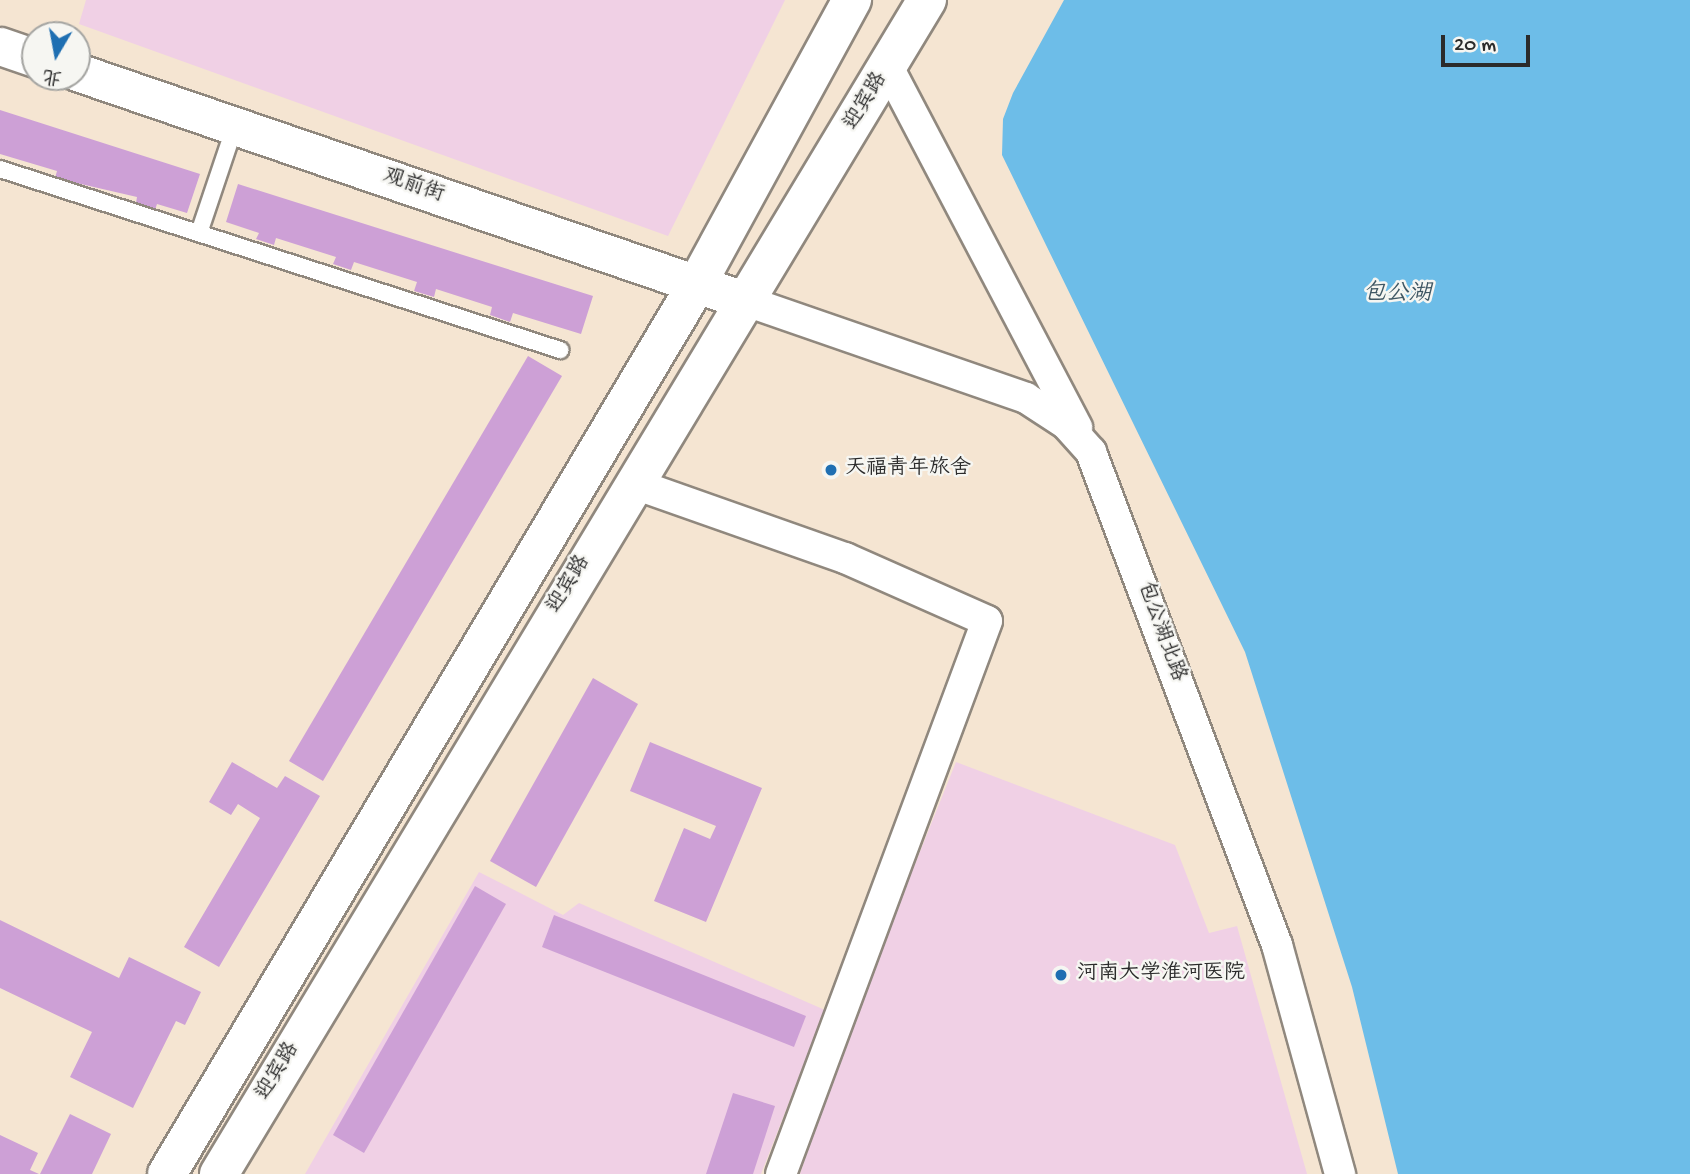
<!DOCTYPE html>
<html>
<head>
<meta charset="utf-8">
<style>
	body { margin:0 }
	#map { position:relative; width:1690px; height:1174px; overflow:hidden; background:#f5e5d2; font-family:"Gochi Hand","LXGW WenKai TC",sans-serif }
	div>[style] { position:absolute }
	.built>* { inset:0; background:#f0d0e5 }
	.water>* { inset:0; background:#6dbde8 }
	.building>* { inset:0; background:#cda0d6 }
	.roads { filter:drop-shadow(2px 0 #90887e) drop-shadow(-2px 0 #90887e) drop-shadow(0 2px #90887e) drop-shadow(0 -2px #90887e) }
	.service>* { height:16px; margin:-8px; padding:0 8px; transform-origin:8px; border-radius:8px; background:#fff }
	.minor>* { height:30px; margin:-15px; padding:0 15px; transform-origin:15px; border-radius:15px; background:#fff }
	.tertiary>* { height:37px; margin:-18.5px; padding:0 18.5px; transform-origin:18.5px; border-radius:18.5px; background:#fff }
	.secondary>* { height:38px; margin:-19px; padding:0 19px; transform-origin:19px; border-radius:19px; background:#fff }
	.dots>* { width:19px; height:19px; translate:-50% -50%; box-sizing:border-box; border:4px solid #f6f6f2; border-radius:50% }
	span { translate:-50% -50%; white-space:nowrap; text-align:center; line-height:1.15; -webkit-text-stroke:5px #f6f6f2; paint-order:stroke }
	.street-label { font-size:21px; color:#2b2b2b }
	.poi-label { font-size:21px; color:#2b2b2b }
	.left { translate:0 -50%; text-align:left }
	.water-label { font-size:23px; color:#3f5764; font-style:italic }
	.north { position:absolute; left:21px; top:21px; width:70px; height:70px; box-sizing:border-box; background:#f6f6f2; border:2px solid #a5a5a2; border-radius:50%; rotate:190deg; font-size:19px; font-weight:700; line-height:28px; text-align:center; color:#2b2b2b }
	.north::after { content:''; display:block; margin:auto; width:24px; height:32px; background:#1f6fb2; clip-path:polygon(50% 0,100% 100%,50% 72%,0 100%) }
	.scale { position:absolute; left:1441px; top:35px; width:89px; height:32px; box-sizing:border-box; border:4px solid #2b2b2b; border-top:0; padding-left:9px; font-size:21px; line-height:24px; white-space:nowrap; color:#2b2b2b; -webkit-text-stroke:5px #f6f6f2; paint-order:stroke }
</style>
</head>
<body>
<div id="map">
	<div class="built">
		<i style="clip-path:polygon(86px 0,785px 0,668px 236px,79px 24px)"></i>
		<i style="clip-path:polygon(956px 762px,1175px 845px,1209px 933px,1237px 926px,1307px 1174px,800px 1174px,854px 1016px)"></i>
		<i style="clip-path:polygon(479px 872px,563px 915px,579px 903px,825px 1010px,761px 1174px,305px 1174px)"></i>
	</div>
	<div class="water">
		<i style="clip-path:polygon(1064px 0,1690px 0,1690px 1174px,1398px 1174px,1352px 987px,1245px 652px,1002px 155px,1003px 119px,1013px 93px)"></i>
	</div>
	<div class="building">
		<i style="clip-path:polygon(0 110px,200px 174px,187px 213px,157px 204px,155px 210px,136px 203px,137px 197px,55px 178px,57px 171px,0 154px)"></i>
		<i style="clip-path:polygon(238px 184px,593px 296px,581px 334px,513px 313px,510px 322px,490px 315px,492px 307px,436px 289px,434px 297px,414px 291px,417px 282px,354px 262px,351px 270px,333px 264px,336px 257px,276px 238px,274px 245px,256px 239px,259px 233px,226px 222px)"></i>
		<i style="clip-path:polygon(528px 356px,562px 376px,323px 781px,289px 761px)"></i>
		<i style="clip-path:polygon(593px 678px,638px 704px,536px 887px,490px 861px)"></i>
		<i style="clip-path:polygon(650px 742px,762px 788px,706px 922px,654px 901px,684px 828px,710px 839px,716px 826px,630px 791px)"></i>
		<i style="clip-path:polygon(232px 762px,277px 788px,285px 776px,320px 796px,219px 967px,184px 947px,260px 818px,238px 804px,231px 815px,209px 802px)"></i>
		<i style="clip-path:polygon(475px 886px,506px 904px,364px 1153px,333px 1135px)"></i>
		<i style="clip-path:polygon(554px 915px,806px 1016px,794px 1047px,542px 947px)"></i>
		<i style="clip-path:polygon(0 920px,119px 978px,129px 957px,201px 992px,185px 1025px,176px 1021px,133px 1108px,70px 1077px,92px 1032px,0 988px)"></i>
		<i style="clip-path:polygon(733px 1093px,775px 1106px,753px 1174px,706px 1174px)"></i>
		<i style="clip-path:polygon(70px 1114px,111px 1134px,92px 1174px,40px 1174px)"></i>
		<i style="clip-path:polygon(0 1135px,38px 1153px,30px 1170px,39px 1174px,0 1174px)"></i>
	</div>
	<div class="roads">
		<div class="service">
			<i style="left:0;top:169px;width:589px;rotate:17.91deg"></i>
			<i style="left:199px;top:233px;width:113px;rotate:-71.4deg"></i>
		</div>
		<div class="minor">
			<i style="left:888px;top:67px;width:407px;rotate:62.3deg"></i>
			<i style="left:749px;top:302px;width:293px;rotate:19.1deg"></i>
			<i style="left:1026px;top:398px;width:48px;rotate:33deg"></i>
			<i style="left:1066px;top:424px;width:38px;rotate:48deg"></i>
			<i style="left:1091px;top:452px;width:527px;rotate:69.33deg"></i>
			<i style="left:1277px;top:945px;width:238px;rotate:74.6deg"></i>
			<i style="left:632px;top:483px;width:226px;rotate:19.4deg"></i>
			<i style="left:845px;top:558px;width:155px;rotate:23.9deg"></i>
			<i style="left:987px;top:621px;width:590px;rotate:110.43deg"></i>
		</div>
		<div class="tertiary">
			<i style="left:0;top:46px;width:37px;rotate:19deg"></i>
			<i style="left:77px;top:72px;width:710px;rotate:18.89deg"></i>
		</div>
		<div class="secondary">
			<i style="left:167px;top:1174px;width:1036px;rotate:-59.23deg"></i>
			<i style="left:697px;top:284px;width:324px;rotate:-61.4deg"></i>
			<i style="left:219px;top:1174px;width:1371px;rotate:-58.91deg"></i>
		</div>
	</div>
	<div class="dots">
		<i style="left:831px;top:470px;background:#1f6fb2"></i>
		<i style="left:1061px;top:975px;background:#1f6fb2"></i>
	</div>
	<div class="street-label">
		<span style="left:867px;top:102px;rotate:-59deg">迎宾路</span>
		<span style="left:413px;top:187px;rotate:19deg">观前街</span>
		<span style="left:570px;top:585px;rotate:-59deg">迎宾路</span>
		<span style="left:1160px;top:632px;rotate:70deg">包公湖北路</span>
		<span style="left:279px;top:1072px;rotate:-59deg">迎宾路</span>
	</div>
	<div class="poi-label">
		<span class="left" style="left:845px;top:470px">天福青年旅舍</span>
		<span class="left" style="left:1077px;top:975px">河南大学淮河医院</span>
	</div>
	<div class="water-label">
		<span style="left:1397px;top:295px">包公湖</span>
	</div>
	<div class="north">北</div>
	<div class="scale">20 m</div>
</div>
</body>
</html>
